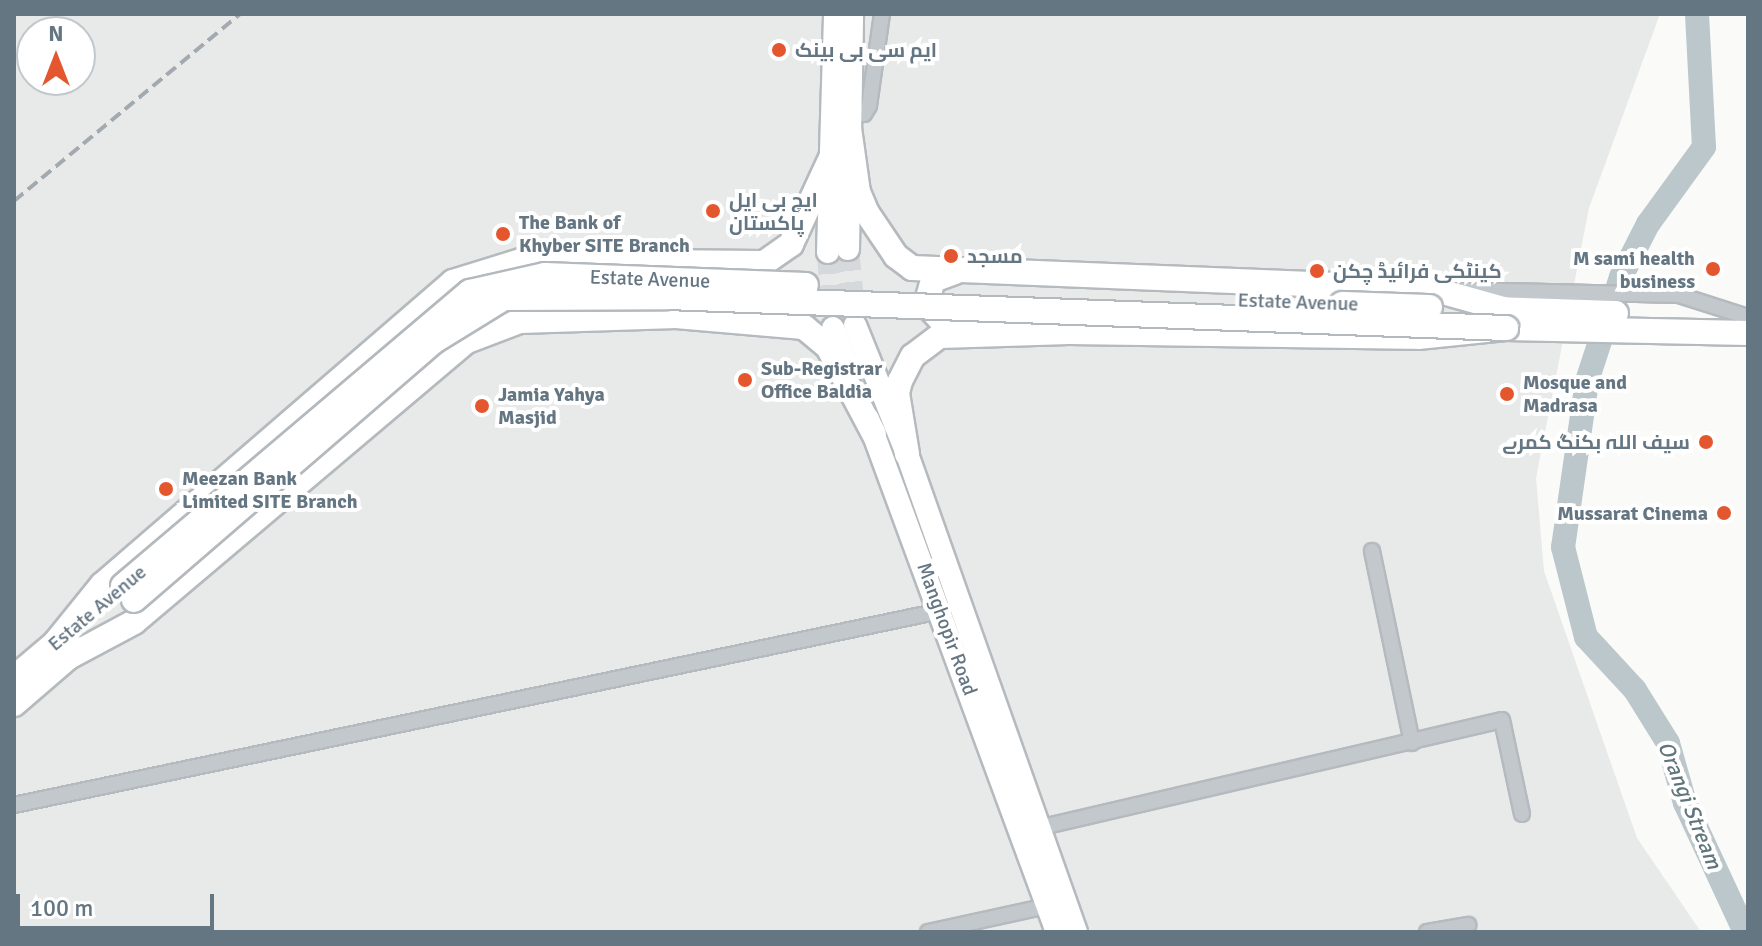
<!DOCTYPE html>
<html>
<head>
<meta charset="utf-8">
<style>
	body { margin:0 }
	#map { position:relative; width:1762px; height:946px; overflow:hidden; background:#fafaf8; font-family:Signika,Cairo,sans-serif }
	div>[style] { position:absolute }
	.built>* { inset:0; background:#e8e9e9 }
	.river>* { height:24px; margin:-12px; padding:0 12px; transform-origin:12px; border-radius:12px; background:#bbc7cb }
	.primary-tunnel>* { height:22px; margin-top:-11px; transform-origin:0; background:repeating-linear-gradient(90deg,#d5d9db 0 22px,transparent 0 33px) }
	.roads { filter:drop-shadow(2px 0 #b5babe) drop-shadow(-2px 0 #b5babe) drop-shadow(0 2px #b5babe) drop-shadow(0 -2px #b5babe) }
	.street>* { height:14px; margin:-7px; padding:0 7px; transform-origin:7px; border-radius:7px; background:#c3c8cc }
	.primary>* { height:22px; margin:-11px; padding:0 11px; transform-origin:11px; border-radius:11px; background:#fff }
	.highway>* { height:24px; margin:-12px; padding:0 12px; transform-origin:12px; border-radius:12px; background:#fff }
	.rail>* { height:4px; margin-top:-2px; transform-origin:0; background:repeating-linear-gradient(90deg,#a2aab0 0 12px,transparent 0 18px) }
	.bridges { filter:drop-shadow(2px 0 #b4b9bd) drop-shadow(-2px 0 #b4b9bd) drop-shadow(0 2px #b4b9bd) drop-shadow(0 -2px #b4b9bd) }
	.highway-bridge>* { height:24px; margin:-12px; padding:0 12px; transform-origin:12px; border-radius:12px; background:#fff }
	.dots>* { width:22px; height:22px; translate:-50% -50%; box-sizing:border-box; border:4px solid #fff; border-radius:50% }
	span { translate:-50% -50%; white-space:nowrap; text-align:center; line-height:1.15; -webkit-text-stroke:8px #fff; paint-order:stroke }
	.poi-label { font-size:20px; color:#657683; font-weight:700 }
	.left { translate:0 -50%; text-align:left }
	.right { translate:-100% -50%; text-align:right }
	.street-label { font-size:20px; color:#657683 }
	.water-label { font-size:22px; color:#60757c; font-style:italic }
	.frame { position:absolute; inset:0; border:16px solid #657683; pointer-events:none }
	.north { position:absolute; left:16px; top:16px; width:80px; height:80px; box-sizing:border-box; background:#fff; border:2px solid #c1c8cd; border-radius:50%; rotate:0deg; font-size:22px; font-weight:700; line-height:32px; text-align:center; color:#657683 }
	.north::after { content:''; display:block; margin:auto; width:28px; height:36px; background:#e4572e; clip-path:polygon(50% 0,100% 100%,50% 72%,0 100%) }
	.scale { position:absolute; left:16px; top:894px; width:198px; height:36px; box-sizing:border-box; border:4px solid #657683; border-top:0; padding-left:10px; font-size:24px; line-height:28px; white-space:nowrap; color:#657683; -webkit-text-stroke:6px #fff; paint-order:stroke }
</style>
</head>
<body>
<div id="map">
	<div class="built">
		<i style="clip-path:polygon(evenodd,14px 14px,1660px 14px,1589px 208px,1536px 478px,1544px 571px,1637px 838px,1701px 932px,14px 932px,14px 14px,32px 32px,80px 32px,80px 80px,32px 80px,32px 32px)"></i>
	</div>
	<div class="river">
		<i style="left:1697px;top:14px;width:133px;rotate:87deg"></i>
		<i style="left:1704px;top:147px;width:95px;rotate:126deg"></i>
		<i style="left:1648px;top:224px;width:59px;rotate:117deg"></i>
		<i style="left:1621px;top:277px;width:109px;rotate:108.1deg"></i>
		<i style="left:1587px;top:381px;width:168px;rotate:98.2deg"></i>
		<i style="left:1563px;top:547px;width:93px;rotate:75.7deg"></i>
		<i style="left:1586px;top:637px;width:72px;rotate:47.2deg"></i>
		<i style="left:1635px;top:690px;width:62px;rotate:58.1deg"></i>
		<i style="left:1668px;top:743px;width:62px;rotate:74.2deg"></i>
		<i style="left:1685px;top:803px;width:142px;rotate:65.1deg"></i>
	</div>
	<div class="primary-tunnel">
		<i style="left:848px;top:249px;width:71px;rotate:84.4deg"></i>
		<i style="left:828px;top:252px;width:76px;rotate:86.2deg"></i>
	</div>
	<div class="roads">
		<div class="street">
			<i style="left:849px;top:116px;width:15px;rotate:-8deg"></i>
			<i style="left:864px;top:114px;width:9px;rotate:-58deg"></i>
			<i style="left:869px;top:106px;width:93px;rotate:-82deg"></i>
			<i style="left:1464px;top:290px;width:215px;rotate:1.3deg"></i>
			<i style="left:1679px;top:295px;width:72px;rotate:17.7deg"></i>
			<i style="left:1372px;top:551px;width:196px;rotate:78.2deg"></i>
			<i style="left:14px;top:805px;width:946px;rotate:-11.83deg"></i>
			<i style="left:1038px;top:828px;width:476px;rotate:-13.1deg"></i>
			<i style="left:1502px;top:720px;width:96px;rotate:78deg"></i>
			<i style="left:928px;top:932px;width:122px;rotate:-12.3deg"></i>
			<i style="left:1427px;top:932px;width:42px;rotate:-9.7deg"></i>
		</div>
		<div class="primary">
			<i style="left:848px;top:249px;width:235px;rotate:-89deg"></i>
			<i style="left:828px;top:252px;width:238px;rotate:-88.3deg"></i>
			<i style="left:855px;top:325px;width:139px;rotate:68deg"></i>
			<i style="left:907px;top:454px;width:507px;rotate:70.53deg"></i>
			<i style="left:833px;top:328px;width:43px;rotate:68.2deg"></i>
			<i style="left:868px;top:419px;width:547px;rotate:69.78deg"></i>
		</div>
		<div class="highway">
			<i style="left:849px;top:128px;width:65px;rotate:82deg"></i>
			<i style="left:858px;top:192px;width:23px;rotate:67deg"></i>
			<i style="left:867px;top:213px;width:52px;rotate:56deg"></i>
			<i style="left:896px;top:256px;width:20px;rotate:37deg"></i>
			<i style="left:912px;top:268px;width:520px;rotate:2.31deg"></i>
			<i style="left:1432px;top:289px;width:78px;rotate:15.6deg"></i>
			<i style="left:955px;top:272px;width:23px;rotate:160deg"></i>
			<i style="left:933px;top:280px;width:25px;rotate:106deg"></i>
			<i style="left:926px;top:304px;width:25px;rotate:47deg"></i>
			<i style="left:943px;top:322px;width:28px;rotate:4deg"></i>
			<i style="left:1493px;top:309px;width:123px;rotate:1.9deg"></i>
			<i style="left:907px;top:454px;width:62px;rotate:-99.3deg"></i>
			<i style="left:897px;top:393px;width:12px;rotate:-76deg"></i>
			<i style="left:900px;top:381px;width:28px;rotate:-63deg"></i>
			<i style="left:913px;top:356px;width:34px;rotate:-37deg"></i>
			<i style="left:940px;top:336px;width:129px;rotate:-1.8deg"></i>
			<i style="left:1069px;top:332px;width:349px;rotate:0.8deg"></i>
			<i style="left:1418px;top:337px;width:88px;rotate:-5.8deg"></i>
			<i style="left:1506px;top:328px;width:242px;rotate:1.2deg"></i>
			<i style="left:55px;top:643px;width:75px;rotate:-51deg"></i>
			<i style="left:102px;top:585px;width:464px;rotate:-40.8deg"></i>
			<i style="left:453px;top:282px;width:71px;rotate:-17.2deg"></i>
			<i style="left:521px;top:261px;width:243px;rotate:0.5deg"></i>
			<i style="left:764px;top:263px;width:33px;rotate:-35deg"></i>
			<i style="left:791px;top:244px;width:93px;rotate:-65.1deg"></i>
			<i style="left:67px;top:658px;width:76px;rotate:-28.2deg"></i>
			<i style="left:134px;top:622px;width:436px;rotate:-40.2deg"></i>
			<i style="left:467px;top:341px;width:57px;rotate:-20.7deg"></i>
			<i style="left:520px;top:321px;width:156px;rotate:-1.8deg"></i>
			<i style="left:676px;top:316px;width:128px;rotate:4.9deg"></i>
			<i style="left:804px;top:327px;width:31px;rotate:40deg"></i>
			<i style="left:828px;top:347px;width:98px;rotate:62.1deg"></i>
			<i style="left:14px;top:678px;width:70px;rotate:-40.3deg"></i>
			<i style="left:14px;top:704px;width:84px;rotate:-40.7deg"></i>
		</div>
	</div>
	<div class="rail">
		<i style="left:14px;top:201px;width:293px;rotate:-39.6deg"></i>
	</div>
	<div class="bridges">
		<div class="highway-bridge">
			<i style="left:1342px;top:304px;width:88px;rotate:2deg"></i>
			<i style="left:123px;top:586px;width:455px;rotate:-40.3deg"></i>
			<i style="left:470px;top:292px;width:77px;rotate:-12.8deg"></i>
			<i style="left:545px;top:275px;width:261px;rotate:2.2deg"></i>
			<i style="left:134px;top:600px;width:396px;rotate:-40.8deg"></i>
			<i style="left:434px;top:341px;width:82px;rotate:-31.6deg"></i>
			<i style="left:504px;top:298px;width:164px;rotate:-0.3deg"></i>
			<i style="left:668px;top:297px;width:839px;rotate:2.12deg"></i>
		</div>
	</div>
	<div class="dots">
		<i style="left:779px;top:50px;background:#e4572e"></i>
		<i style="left:713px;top:211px;background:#e4572e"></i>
		<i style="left:503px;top:234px;background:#e4572e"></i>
		<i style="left:951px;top:256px;background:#e4572e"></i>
		<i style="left:1713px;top:269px;background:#e4572e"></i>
		<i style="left:1317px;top:271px;background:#e4572e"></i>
		<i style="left:745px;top:380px;background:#e4572e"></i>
		<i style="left:1507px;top:394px;background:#e4572e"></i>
		<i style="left:482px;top:406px;background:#e4572e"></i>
		<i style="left:1706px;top:442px;background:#e4572e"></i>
		<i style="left:166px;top:489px;background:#e4572e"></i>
		<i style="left:1724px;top:513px;background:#e4572e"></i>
	</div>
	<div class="poi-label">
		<span class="left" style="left:795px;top:50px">ایم سی بی بینک</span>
		<span class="left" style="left:729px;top:212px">ایچ بی ایل<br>پاکستان</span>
		<span class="left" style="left:519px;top:234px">The Bank of<br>Khyber SITE Branch</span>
		<span class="left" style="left:967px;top:256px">مسجد</span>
		<span class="right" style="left:1695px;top:270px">M sami health<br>business</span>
		<span class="left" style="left:1333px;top:271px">کینٹکی فرائیڈ چکن</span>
		<span class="left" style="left:761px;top:380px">Sub-Registrar<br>Office Baldia</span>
		<span class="left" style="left:1523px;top:394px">Mosque and<br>Madrasa</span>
		<span class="left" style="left:498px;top:406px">Jamia Yahya<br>Masjid</span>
		<span class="right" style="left:1690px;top:442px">سیف اللہ بکنگ کمرے</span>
		<span class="left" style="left:182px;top:490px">Meezan Bank<br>Limited SITE Branch</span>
		<span class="right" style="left:1708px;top:513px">Mussarat Cinema</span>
	</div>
	<div class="street-label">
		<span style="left:650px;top:279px;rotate:2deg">Estate Avenue</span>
		<span style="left:1298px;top:302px;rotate:2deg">Estate Avenue</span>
		<span style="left:97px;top:608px;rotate:-40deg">Estate Avenue</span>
		<span style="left:947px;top:629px;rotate:70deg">Manghopir Road</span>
	</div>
	<div class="water-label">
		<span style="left:1690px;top:805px;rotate:68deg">Orangi Stream</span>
	</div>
	<div class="frame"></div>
	<div class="north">N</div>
	<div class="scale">100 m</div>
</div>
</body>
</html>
